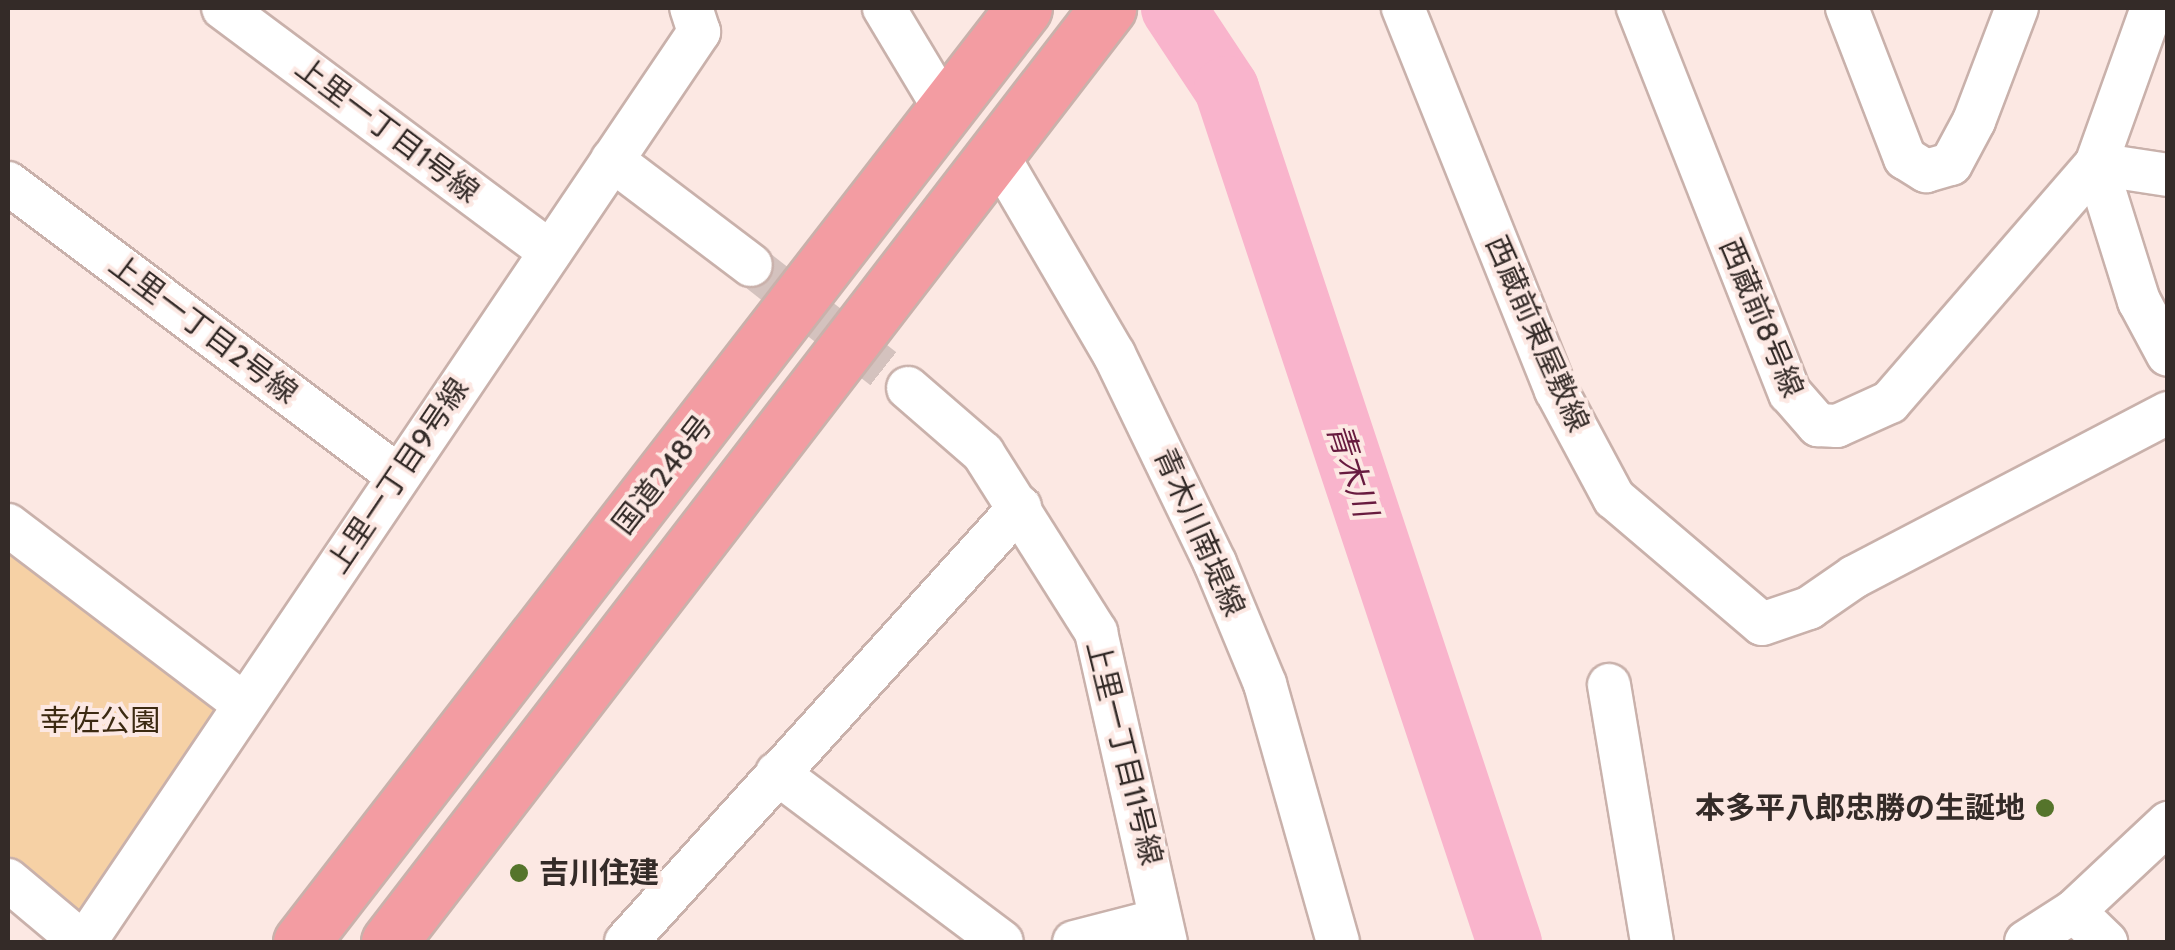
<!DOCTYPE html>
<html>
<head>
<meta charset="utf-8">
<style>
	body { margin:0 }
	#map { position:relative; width:2175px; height:950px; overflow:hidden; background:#fce8e3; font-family:Cabin,"Noto Sans JP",sans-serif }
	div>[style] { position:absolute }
	.green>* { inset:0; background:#f6d1a5 }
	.river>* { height:65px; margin:-32.5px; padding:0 32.5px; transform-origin:32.5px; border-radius:32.5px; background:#f9b4cc }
	.minor-tunnel>* { height:42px; margin-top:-21px; transform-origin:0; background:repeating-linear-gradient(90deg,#d4c2be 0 42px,transparent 0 63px) }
	.roads { filter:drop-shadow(2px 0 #c9b1ab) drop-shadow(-2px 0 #c9b1ab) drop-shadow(0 2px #c9b1ab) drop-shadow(0 -2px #c9b1ab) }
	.minor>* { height:42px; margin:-21px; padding:0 21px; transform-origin:21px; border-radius:21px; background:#fff }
	.highway>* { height:55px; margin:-27.5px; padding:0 27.5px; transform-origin:27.5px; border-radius:27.5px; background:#f39ca2 }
	.dots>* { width:28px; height:28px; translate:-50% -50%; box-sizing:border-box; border:5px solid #fce8e3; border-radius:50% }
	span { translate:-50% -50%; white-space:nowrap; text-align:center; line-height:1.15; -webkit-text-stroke:8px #fce8e3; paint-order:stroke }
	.street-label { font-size:30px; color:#342b28 }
	.park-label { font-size:30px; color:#3c2a12 }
	.poi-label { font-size:30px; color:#342b28; font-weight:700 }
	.right { translate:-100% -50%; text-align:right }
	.left { translate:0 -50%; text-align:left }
	.water-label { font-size:32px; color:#681b3f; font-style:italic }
	.frame { position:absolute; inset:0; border:10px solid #342b28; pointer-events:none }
</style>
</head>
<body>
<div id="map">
	<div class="green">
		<i style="clip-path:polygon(8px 534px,220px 709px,86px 910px,74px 911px,8px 855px)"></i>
	</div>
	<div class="river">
		<i style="left:1173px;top:8px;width:96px;rotate:56.5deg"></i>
		<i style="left:1226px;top:88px;width:900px;rotate:71.67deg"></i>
	</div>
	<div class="minor-tunnel">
		<i style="left:751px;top:265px;width:199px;rotate:38.1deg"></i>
	</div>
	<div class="roads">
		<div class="minor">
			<i style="left:223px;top:8px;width:408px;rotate:36.7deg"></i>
			<i style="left:884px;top:8px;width:120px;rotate:59deg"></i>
			<i style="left:1403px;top:8px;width:412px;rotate:68.2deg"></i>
			<i style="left:1556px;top:390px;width:123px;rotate:61.8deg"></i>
			<i style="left:1614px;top:498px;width:194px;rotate:40.4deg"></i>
			<i style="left:1762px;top:624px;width:50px;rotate:-18.8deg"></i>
			<i style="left:1809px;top:608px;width:55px;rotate:-34.6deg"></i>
			<i style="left:1854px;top:577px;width:354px;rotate:-27.6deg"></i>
			<i style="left:1638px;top:8px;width:414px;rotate:68.5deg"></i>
			<i style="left:1790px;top:393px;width:43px;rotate:48.8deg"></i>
			<i style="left:1818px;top:425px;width:19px;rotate:3deg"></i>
			<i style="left:1837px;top:426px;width:58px;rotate:-24.4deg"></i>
			<i style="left:1890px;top:402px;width:315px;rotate:-49.1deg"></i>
			<i style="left:1847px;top:8px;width:161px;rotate:68.9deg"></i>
			<i style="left:1905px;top:158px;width:25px;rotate:32deg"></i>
			<i style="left:1926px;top:171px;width:26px;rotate:-16deg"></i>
			<i style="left:1951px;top:164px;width:49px;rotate:-61.9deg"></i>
			<i style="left:1974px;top:121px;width:121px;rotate:-69.2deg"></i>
			<i style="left:2152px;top:8px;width:166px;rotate:109.7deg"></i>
			<i style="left:2096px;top:164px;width:73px;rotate:8.7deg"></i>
			<i style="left:994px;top:149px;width:238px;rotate:59.7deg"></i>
			<i style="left:1114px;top:354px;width:232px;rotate:64.2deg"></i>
			<i style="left:1215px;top:563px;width:131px;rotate:67.5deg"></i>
			<i style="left:1265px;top:684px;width:268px;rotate:74.2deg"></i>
			<i style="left:612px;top:160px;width:174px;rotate:37.1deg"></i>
			<i style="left:2096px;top:164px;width:144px;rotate:72.6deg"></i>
			<i style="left:2139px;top:301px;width:61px;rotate:61.8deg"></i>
			<i style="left:8px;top:183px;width:488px;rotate:36.9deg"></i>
			<i style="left:908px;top:388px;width:99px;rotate:40.9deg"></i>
			<i style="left:983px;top:453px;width:212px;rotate:57.7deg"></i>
			<i style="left:1096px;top:632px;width:318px;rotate:77.3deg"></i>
			<i style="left:8px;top:525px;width:296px;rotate:37.2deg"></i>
			<i style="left:1609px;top:685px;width:261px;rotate:80.5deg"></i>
			<i style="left:777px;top:773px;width:281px;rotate:36.9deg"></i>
			<i style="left:8px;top:880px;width:97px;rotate:40deg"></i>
			<i style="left:2074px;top:911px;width:45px;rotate:44.1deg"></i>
			<i style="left:85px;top:942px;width:1098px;rotate:-55.99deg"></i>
			<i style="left:699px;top:32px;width:25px;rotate:-108deg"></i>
			<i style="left:626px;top:942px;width:587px;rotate:-47.83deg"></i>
			<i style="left:1074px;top:942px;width:88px;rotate:-14.5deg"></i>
			<i style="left:2026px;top:942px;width:57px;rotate:-32.9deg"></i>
			<i style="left:2074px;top:911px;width:129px;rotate:-43.1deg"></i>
		</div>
		<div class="highway">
			<i style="left:301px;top:942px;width:1181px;rotate:-52.26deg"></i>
			<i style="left:389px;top:942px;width:1179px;rotate:-52.41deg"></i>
		</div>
	</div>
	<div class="dots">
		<i style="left:2045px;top:808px;background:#55742b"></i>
		<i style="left:519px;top:873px;background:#55742b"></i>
	</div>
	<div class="street-label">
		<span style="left:387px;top:130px;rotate:37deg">上里一丁目1号線</span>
		<span style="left:1761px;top:318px;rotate:67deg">西蔵前8号線</span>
		<span style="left:203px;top:329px;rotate:37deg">上里一丁目2号線</span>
		<span style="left:1537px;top:334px;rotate:66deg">西蔵前東屋敷線</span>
		<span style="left:663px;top:475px;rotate:-52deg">国道248号</span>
		<span style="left:398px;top:476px;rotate:-56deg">上里一丁目9号線</span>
		<span style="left:1199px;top:532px;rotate:66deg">青木川南堤線</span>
		<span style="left:1124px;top:753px;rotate:76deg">上里一丁目11号線</span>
	</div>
	<div class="park-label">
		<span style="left:100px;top:721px">幸佐公園</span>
	</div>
	<div class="poi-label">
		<span class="right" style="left:2025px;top:808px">本多平八郎忠勝の生誕地</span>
		<span class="left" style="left:539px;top:873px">吉川住建</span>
	</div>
	<div class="water-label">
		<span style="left:1352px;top:470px;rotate:72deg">青木川</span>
	</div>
	<div class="frame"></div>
</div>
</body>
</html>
